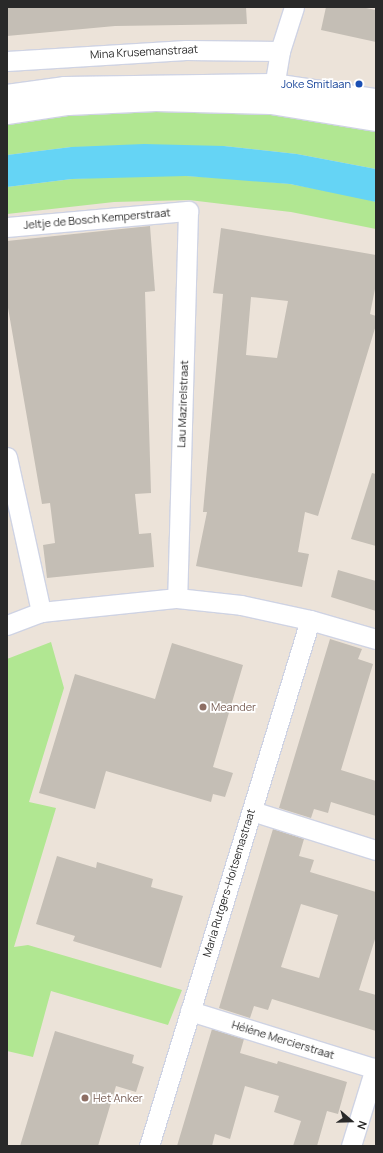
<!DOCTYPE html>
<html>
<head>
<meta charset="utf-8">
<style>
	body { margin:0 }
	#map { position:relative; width:383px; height:1153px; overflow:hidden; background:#ece3d9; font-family:Manrope,sans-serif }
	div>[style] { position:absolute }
	.green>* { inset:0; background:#b1e792 }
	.water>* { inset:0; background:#65d4f5 }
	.building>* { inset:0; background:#c4beb5 }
	.roads { filter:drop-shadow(1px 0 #cfd3e3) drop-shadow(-1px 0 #cfd3e3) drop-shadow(0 1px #cfd3e3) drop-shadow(0 -1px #cfd3e3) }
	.minor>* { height:19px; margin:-9.5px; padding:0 9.5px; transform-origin:9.5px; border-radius:9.5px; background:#fff }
	.tertiary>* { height:22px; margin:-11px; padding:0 11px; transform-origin:11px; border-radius:11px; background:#fff }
	.dots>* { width:11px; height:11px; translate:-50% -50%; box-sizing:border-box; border:2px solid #fff; border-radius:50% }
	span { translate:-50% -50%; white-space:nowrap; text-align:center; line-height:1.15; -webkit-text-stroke:3.5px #fff; paint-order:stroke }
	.street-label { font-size:11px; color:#292929 }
	.transit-label { font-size:11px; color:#164399 }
	.right { translate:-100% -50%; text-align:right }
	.education-label { font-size:11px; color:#785e54 }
	.left { translate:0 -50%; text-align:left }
	.frame { position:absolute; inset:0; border:8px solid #292929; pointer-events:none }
	.north { position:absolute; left:331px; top:1101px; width:40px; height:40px; -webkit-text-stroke:3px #fff; paint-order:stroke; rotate:110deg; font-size:11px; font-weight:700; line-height:16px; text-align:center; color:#292929 }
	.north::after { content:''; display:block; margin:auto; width:14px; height:18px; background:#292929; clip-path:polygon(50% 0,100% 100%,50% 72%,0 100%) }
</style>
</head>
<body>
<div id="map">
	<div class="green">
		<i style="clip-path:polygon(247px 106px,376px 127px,376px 169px,297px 154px,224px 146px,71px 147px,7px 155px,7px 114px)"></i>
		<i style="clip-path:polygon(125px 176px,186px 176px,238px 179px,290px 184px,359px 197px,376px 202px,376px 229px,291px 212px,189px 200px,114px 202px,7px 214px,7px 187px,72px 179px)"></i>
		<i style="clip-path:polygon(51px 642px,64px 688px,29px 802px,56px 808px,14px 947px,28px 945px,182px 990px,168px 1025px,51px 991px,33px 1057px,7px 1051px,7px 659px)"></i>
	</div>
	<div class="water">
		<i style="clip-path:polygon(144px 144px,224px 146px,297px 154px,376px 169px,376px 202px,290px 184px,186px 176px,72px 179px,7px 187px,7px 155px,71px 147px)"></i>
	</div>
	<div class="building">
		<i style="clip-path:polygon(7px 7px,246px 7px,247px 24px,115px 26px,7px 36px)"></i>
		<i style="clip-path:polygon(326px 7px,361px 7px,376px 10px,376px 42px,321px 30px)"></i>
		<i style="clip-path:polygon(150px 226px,155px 291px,145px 292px,151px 493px,135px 494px,139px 534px,151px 533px,154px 567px,47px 578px,43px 545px,55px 543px,50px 503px,42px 504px,7px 302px,7px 241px)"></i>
		<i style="clip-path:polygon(evenodd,221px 228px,376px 255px,376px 284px,370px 314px,376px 316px,376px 325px,318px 516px,305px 512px,298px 552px,309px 554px,302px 587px,196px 566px,207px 512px,203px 512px,223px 294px,213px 293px,221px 228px,251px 297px,288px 301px,277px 358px,246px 355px,251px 297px)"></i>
		<i style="clip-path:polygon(372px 473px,376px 474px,376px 546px,351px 539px)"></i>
		<i style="clip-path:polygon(338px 570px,376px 581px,376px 611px,331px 597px)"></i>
		<i style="clip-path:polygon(330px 639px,362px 649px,358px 659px,373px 664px,341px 770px,376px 781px,376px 816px,331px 802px,328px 813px,314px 809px,311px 818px,279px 808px)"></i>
		<i style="clip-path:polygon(172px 643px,243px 665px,213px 767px,233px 773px,225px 797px,213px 794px,211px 802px,106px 771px,95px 809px,39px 793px,75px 674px,155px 699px)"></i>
		<i style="clip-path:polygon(evenodd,273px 829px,304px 839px,299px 856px,314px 860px,310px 872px,376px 892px,376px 936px,359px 990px,376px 995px,376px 1031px,272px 999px,268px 1010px,254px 1006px,250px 1018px,219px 1008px,273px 829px,301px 904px,338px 915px,319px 978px,281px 967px,301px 904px)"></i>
		<i style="clip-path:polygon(57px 856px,96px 868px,97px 862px,153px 879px,151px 887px,183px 896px,161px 968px,73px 941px,75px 936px,36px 924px)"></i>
		<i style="clip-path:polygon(212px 1029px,244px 1039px,240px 1053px,277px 1064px,278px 1061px,347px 1082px,338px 1114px,327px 1111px,317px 1146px,293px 1146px,301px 1121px,274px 1112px,279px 1096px,245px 1086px,230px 1139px,215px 1134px,212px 1146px,177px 1146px)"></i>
		<i style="clip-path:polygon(55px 1031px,134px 1055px,132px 1063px,144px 1067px,136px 1092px,116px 1086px,98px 1146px,20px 1146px)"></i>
	</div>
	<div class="roads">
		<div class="minor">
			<i style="left:7px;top:61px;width:179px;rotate:-3.5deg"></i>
			<i style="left:186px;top:50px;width:94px;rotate:0.6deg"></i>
			<i style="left:272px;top:99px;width:49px;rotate:-80.5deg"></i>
			<i style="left:280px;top:51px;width:46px;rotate:-72.3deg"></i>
			<i style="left:7px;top:227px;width:182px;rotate:-5.1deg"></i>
			<i style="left:188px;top:211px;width:387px;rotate:91.6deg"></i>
			<i style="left:7px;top:457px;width:159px;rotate:77.6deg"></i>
			<i style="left:7px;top:625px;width:36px;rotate:-21deg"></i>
			<i style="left:41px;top:612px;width:137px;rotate:-5.9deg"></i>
			<i style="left:177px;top:598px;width:64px;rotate:6.2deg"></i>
			<i style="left:241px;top:605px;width:71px;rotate:12.3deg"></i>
			<i style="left:310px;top:620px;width:69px;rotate:16.1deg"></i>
			<i style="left:252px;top:811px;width:130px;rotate:17.5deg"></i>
			<i style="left:190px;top:1011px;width:195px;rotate:17.3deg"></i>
			<i style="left:149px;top:1146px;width:550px;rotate:-72.98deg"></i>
			<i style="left:351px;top:1146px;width:82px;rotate:-72.9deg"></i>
		</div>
		<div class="tertiary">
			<i style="left:7px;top:96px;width:59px;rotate:-7.9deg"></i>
			<i style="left:65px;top:88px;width:208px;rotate:-0.8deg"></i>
			<i style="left:273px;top:85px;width:104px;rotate:8.3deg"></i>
			<i style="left:7px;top:113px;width:62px;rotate:-8.4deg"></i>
			<i style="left:68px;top:104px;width:88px;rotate:-2.6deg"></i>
			<i style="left:156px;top:100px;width:115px;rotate:1.5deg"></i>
			<i style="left:271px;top:103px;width:106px;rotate:9.2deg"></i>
		</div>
	</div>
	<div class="dots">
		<i style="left:359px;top:84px;background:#1a4fb4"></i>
		<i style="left:203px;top:707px;background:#8d6e63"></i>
		<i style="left:85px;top:1098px;background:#8d6e63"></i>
	</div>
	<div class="street-label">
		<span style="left:144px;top:52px;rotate:-3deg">Mina Krusemanstraat</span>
		<span style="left:97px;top:219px;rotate:-5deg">Jeltje de Bosch Kemperstraat</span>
		<span style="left:183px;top:404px;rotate:-88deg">Lau Mazirelstraat</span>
		<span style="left:229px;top:883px;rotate:-73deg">Maria Rutgers-Hoitsemastraat</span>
		<span style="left:283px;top:1040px;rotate:17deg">Hélène Mercierstraat</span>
	</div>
	<div class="transit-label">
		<span class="right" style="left:351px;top:84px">Joke Smitlaan</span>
	</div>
	<div class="education-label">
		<span class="left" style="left:211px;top:707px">Meander</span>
		<span class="left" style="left:93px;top:1098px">Het Anker</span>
	</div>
	<div class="frame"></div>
	<div class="north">N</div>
</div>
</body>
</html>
